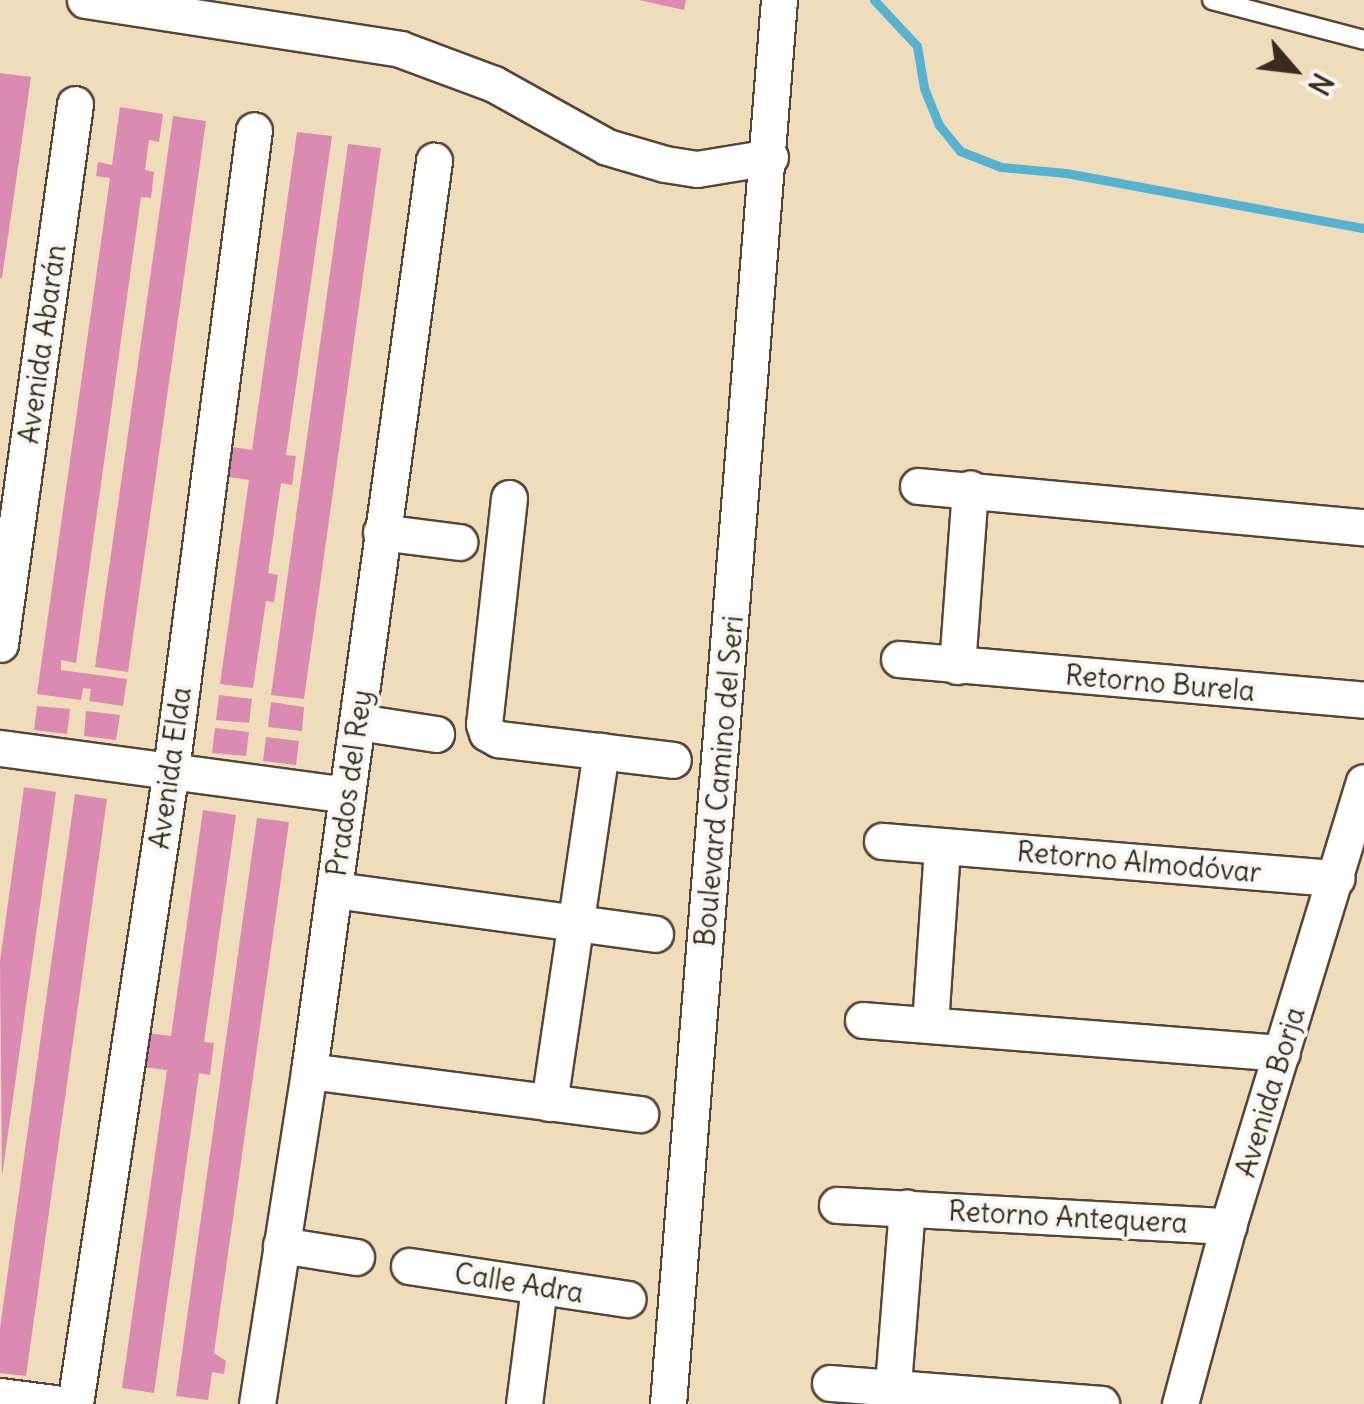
<!DOCTYPE html>
<html>
<head>
<meta charset="utf-8">
<style>
	body { margin:0 }
	#map { position:relative; width:1364px; height:1404px; overflow:hidden; background:#efdcbb; font-family:Delius,sans-serif }
	div>[style] { position:absolute }
	.stream>* { height:9px; margin:-4.5px; padding:0 4.5px; transform-origin:4.5px; border-radius:4.5px; background:#53b3d1 }
	.building>* { inset:0; background:#db8bb1 }
	.roads { filter:drop-shadow(2px 0 #564536) drop-shadow(-2px 0 #564536) drop-shadow(0 2px #564536) drop-shadow(0 -2px #564536) }
	.service>* { height:18px; margin:-9px; padding:0 9px; transform-origin:9px; border-radius:9px; background:#fff }
	.minor>* { height:35px; margin:-17.5px; padding:0 17.5px; transform-origin:17.5px; border-radius:17.5px; background:#fff }
	span { translate:-50% -50%; white-space:nowrap; text-align:center; line-height:1.15; -webkit-text-stroke:8px #f6f6f2; paint-order:stroke }
	.street-label { font-size:28px; color:#3b2a1e }
	.north { position:absolute; left:1244px; top:20px; width:100px; height:100px; -webkit-text-stroke:8px #f6f6f2; paint-order:stroke; rotate:118deg; font-size:28px; font-weight:700; line-height:40px; text-align:center; color:#3b2a1e }
	.north::after { content:''; display:block; margin:auto; width:35px; height:45px; background:#3b2a1e; clip-path:polygon(50% 0,100% 100%,50% 72%,0 100%) }
</style>
</head>
<body>
<div id="map">
	<div class="stream">
		<i style="left:874px;top:0;width:63px;rotate:46.9deg"></i>
		<i style="left:917px;top:46px;width:43px;rotate:80.5deg"></i>
		<i style="left:924px;top:88px;width:40px;rotate:68deg"></i>
		<i style="left:939px;top:125px;width:33px;rotate:51deg"></i>
		<i style="left:960px;top:151px;width:44px;rotate:21.3deg"></i>
		<i style="left:1001px;top:167px;width:65px;rotate:5.3deg"></i>
		<i style="left:1066px;top:173px;width:303px;rotate:10.5deg"></i>
	</div>
	<div class="building">
		<i style="clip-path:polygon(639px 0,686px 0,684px 10px)"></i>
		<i style="clip-path:polygon(0 73px,31px 77px,2px 278px,0 278px)"></i>
		<i style="clip-path:polygon(120px 107px,163px 114px,159px 142px,149px 140px,145px 170px,154px 172px,151px 198px,141px 197px,76px 663px,61px 660px,61px 670px,127px 679px,123px 706px,89px 701px,91px 689px,83px 688px,81px 700px,37px 694px,110px 178px,96px 176px,98px 162px,112px 165px)"></i>
		<i style="clip-path:polygon(173px 116px,206px 121px,128px 672px,95px 667px)"></i>
		<i style="clip-path:polygon(297px 132px,332px 136px,286px 455px,296px 456px,292px 485px,281px 483px,268px 573px,278px 575px,274px 602px,266px 601px,253px 688px,220px 684px,249px 480px,229px 477px,233px 447px,252px 450px)"></i>
		<i style="clip-path:polygon(348px 144px,381px 148px,304px 699px,271px 695px)"></i>
		<i style="clip-path:polygon(219px 695px,252px 699px,249px 723px,216px 720px)"></i>
		<i style="clip-path:polygon(271px 702px,304px 707px,302px 731px,268px 727px)"></i>
		<i style="clip-path:polygon(37px 706px,70px 709px,67px 734px,34px 730px)"></i>
		<i style="clip-path:polygon(86px 711px,120px 715px,116px 740px,84px 736px)"></i>
		<i style="clip-path:polygon(215px 728px,249px 732px,246px 756px,212px 753px)"></i>
		<i style="clip-path:polygon(266px 737px,299px 741px,296px 765px,263px 761px)"></i>
		<i style="clip-path:polygon(24px 787px,56px 792px,2px 1176px,0 961px)"></i>
		<i style="clip-path:polygon(75px 794px,107px 799px,26px 1376px,0 1373px,0 1328px)"></i>
		<i style="clip-path:polygon(203px 810px,236px 815px,204px 1042px,214px 1043px,210px 1075px,199px 1073px,154px 1393px,122px 1388px,167px 1070px,143px 1067px,146px 1033px,171px 1036px)"></i>
		<i style="clip-path:polygon(257px 818px,289px 822px,214px 1353px,226px 1361px,224px 1374px,212px 1372px,208px 1400px,176px 1396px)"></i>
	</div>
	<div class="roads">
		<div class="service">
			<i style="left:1212px;top:0;width:157px;rotate:14.7deg"></i>
		</div>
		<div class="minor">
			<i style="left:85px;top:0;width:319px;rotate:8.8deg"></i>
			<i style="left:400px;top:49px;width:100px;rotate:20.4deg"></i>
			<i style="left:494px;top:84px;width:129px;rotate:29.1deg"></i>
			<i style="left:607px;top:147px;width:60px;rotate:16.3deg"></i>
			<i style="left:665px;top:164px;width:32px;rotate:9deg"></i>
			<i style="left:697px;top:169px;width:74px;rotate:-9.3deg"></i>
			<i style="left:918px;top:486px;width:448px;rotate:5.3deg"></i>
			<i style="left:509px;top:498px;width:227px;rotate:96.3deg"></i>
			<i style="left:484px;top:724px;width:9px;rotate:72deg"></i>
			<i style="left:487px;top:733px;width:13px;rotate:29deg"></i>
			<i style="left:498px;top:739px;width:176px;rotate:6.8deg"></i>
			<i style="left:381px;top:532px;width:79px;rotate:7.3deg"></i>
			<i style="left:0;top:644px;width:545px;rotate:-82.09deg"></i>
			<i style="left:899px;top:659px;width:467px;rotate:5deg"></i>
			<i style="left:957px;top:666px;width:178px;rotate:-85.8deg"></i>
			<i style="left:358px;top:722px;width:79px;rotate:8.7deg"></i>
			<i style="left:0;top:748px;width:350px;rotate:7.7deg"></i>
			<i style="left:882px;top:841px;width:456px;rotate:4.7deg"></i>
			<i style="left:335px;top:890px;width:323px;rotate:7.8deg"></i>
			<i style="left:863px;top:1020px;width:420px;rotate:4.5deg"></i>
			<i style="left:930px;top:1024px;width:178px;rotate:-86.1deg"></i>
			<i style="left:309px;top:1071px;width:334px;rotate:7.4deg"></i>
			<i style="left:549px;top:1103px;width:356px;rotate:-81.6deg"></i>
			<i style="left:837px;top:1205px;width:392px;rotate:3.1deg"></i>
			<i style="left:281px;top:1245px;width:76px;rotate:9.1deg"></i>
			<i style="left:409px;top:1266px;width:221px;rotate:8.6deg"></i>
			<i style="left:830px;top:1383px;width:272px;rotate:4.4deg"></i>
			<i style="left:893px;top:1385px;width:178px;rotate:-85.5deg"></i>
			<i style="left:0;top:1396px;width:63px;rotate:7.4deg"></i>
			<i style="left:75px;top:1404px;width:641px;rotate:-81.39deg"></i>
			<i style="left:171px;top:770px;width:645px;rotate:-82.61deg"></i>
			<i style="left:257px;top:1404px;width:337px;rotate:-81.1deg"></i>
			<i style="left:309px;top:1071px;width:919px;rotate:-82.18deg"></i>
			<i style="left:524px;top:1404px;width:118px;rotate:-82.7deg"></i>
			<i style="left:668px;top:1404px;width:1408px;rotate:-85.48deg"></i>
			<i style="left:1180px;top:1404px;width:184px;rotate:-74.9deg"></i>
			<i style="left:1228px;top:1226px;width:464px;rotate:-73deg"></i>
		</div>
	</div>
	<div class="street-label">
		<span style="left:42px;top:344px;rotate:-82deg">Avenida Abarán</span>
		<span style="left:1160px;top:683px;rotate:5deg">Retorno Burela</span>
		<span style="left:170px;top:768px;rotate:-82deg">Avenida Elda</span>
		<span style="left:719px;top:781px;rotate:-85deg">Boulevard Camino del Seri</span>
		<span style="left:349px;top:783px;rotate:-82deg">Prados del Rey</span>
		<span style="left:1139px;top:862px;rotate:5deg">Retorno Almodóvar</span>
		<span style="left:1270px;top:1092px;rotate:-73deg">Avenida Borja</span>
		<span style="left:1068px;top:1217px;rotate:3deg">Retorno Antequera</span>
		<span style="left:519px;top:1283px;rotate:9deg">Calle Adra</span>
	</div>
	<div class="north">N</div>
</div>
</body>
</html>
